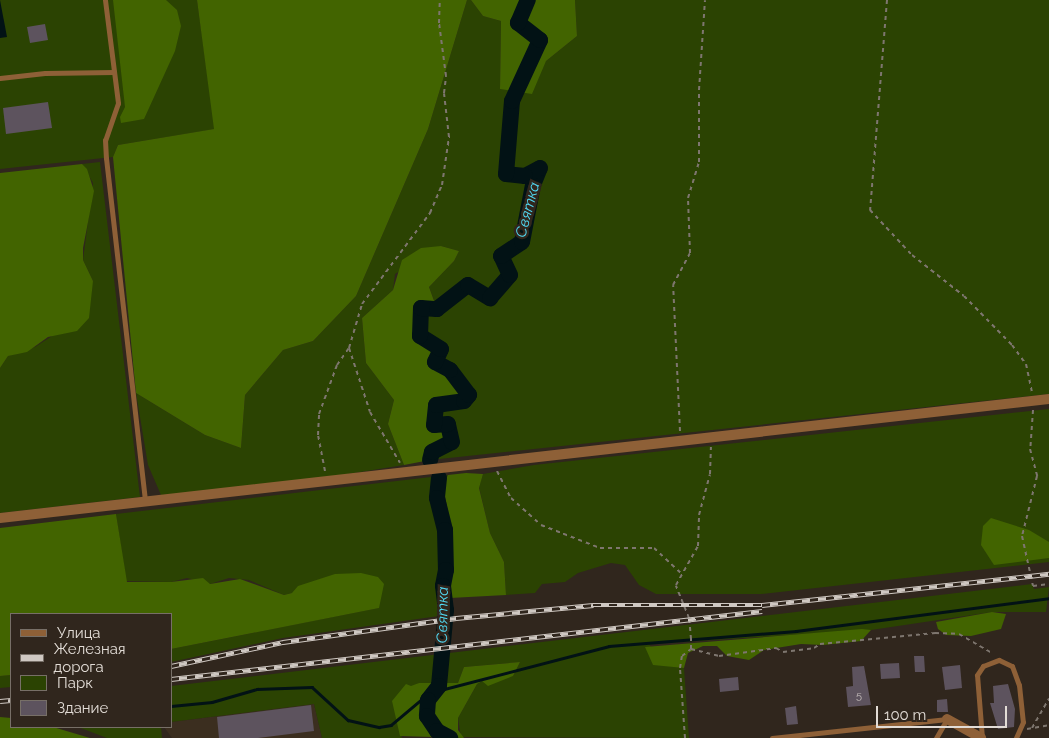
<!DOCTYPE html>
<html>
<head>
<meta charset="utf-8">
<style>
	body { margin:0 }
	#map { position:relative; width:1049px; height:738px; overflow:hidden; background:#30261d; font-family:Raleway,sans-serif }
	div>[style] { position:absolute }
	.built>* { inset:0; background:#3b2e1f }
	.green>* { inset:0; background:#2b4302 }
	.forest>* { inset:0; background:#426400 }
	.water>* { inset:0; background:#021215 }
	.stream>* { height:2.5px; margin:-1.25px; padding:0 1.25px; transform-origin:1.25px; border-radius:1.25px; background:#021215 }
	.river>* { height:16px; margin:-8px; padding:0 8px; transform-origin:8px; border-radius:8px; background:#021215 }
	.building>* { inset:0; background:#5d535e }
	.path>* { height:2px; margin-top:-1px; transform-origin:0; background:repeating-linear-gradient(90deg,#7e766f 0 4px,transparent 0 8px) }
	.lane>* { height:5px; margin:-2.5px; padding:0 2.5px; transform-origin:2.5px; border-radius:2.5px; background:#8e6037 }
	.street>* { height:10px; margin:-5px; padding:0 5px; transform-origin:5px; border-radius:5px; background:#8e6037 }
	.rail>* { height:4.5px; margin-top:-2.25px; transform-origin:0; background:repeating-linear-gradient(90deg,#30261d 0 8px,#cfc8c2 0 16px); box-sizing:border-box; border-block:1px solid #cfc8c2 }
	span { translate:-50% -50%; white-space:nowrap; text-align:center; line-height:1.15; -webkit-text-stroke:5px #30261d; paint-order:stroke }
	.number-label { font-size:11px; color:#c1bab8 }
	.number-label span { -webkit-text-stroke-width:0 }
	.water-label { font-size:15px; color:#52dbf6; font-style:italic }
	.legend { position:absolute; left:10px; top:613px; width:162px; height:115px; box-sizing:border-box; background:#30261d; border:1px solid #776f67; margin:0; padding:6px 9px; list-style:none; font-size:15px; color:#e2dcd6 }
	.legend li { display:flex; align-items:center; gap:10px; height:25px }
	.legend b { width:25px; border:1px solid #776f67 }
	.scale { position:absolute; left:876px; top:706px; width:131px; height:22px; box-sizing:border-box; border:2px solid #e2dcd6; border-top:0; padding-left:6px; font-size:15px; line-height:18px; white-space:nowrap; color:#e2dcd6; -webkit-text-stroke:4px #30261d; paint-order:stroke }
</style>
</head>
<body>
<div id="map">
	<div class="built">
		<i style="clip-path:polygon(314px 704px,322px 738px,172px 738px,164px 727px,171px 727px,171px 722px)"></i>
	</div>
	<div class="green">
		<i style="clip-path:polygon(0 0,197px 0,215px 129px,118px 145px,113px 157px,0 169px)"></i>
		<i style="clip-path:polygon(467px 0,471px 0,483px 16px,501px 21px,500px 89px,546px 61px,577px 36px,575px 0,1049px 0,1049px 394px,430px 460px,432px 452px,439px 447px,434px 425px,436px 405px,464px 401px,450px 370px,435px 362px,441px 349px,420px 336px,421px 308px,437px 308px,429px 287px,454px 261px,459px 251px,441px 246px,395px 274px,393px 290px,362px 318px,366px 363px,394px 400px,388px 424px,404px 465px,241px 491px,161px 495px,148px 465px,136px 393px,205px 435px,241px 448px,245px 395px,283px 350px,313px 341px,356px 296px,428px 129px)"></i>
		<i style="clip-path:polygon(100px 162px,140px 497px,0 513px,0 368px,8px 356px,35px 347px,52px 336px,93px 281px,83px 260px,93px 183px,82px 164px)"></i>
		<i style="clip-path:polygon(1049px 409px,1049px 562px,761px 594px,656px 594px,639px 585px,625px 565px,611px 563px,578px 573px,565px 582px,542px 584px,535px 593px,506px 595px,504px 562px,490px 533px,479px 487px,483px 474px,534px 465px)"></i>
		<i style="clip-path:polygon(448px 475px,442px 494px,451px 529px,449px 543px,452px 570px,450px 598px,439px 599px,439px 616px,283px 638px,171px 662px,171px 649px,378px 608px,292px 593px,284px 595px,249px 580px,229px 578px,210px 584px,187px 578px,171px 582px,126px 581px,116px 514px)"></i>
		<i style="clip-path:polygon(1032px 584px,1034px 589px,1049px 587px,1046px 612px,992px 612px,871px 630px,649px 644px,664px 665px,684px 668px,689px 738px,461px 737px,458px 718px,477px 684px,482px 681px,513px 676px,520px 662px,464px 667px,458px 683px,419px 683px,393px 701px,402px 738px,322px 738px,314px 704px,171px 722px,171px 686px)"></i>
		<i style="clip-path:polygon(11px 675px,11px 687px,0 688px,0 676px)"></i>
		<i style="clip-path:polygon(78px 727px,161px 727px,162px 738px,107px 738px)"></i>
	</div>
	<div class="forest">
		<i style="clip-path:polygon(113px 0,166px 0,177px 10px,181px 26px,175px 51px,144px 119px,121px 123px,120px 117px,125px 107px)"></i>
		<i style="clip-path:polygon(197px 0,467px 0,428px 129px,356px 296px,313px 341px,283px 350px,245px 395px,241px 448px,205px 435px,136px 393px,113px 157px,118px 145px,214px 129px)"></i>
		<i style="clip-path:polygon(471px 0,575px 0,577px 36px,546px 61px,532px 94px,500px 89px,501px 21px,483px 16px)"></i>
		<i style="clip-path:polygon(82px 164px,87px 169px,94px 191px,83px 248px,83px 260px,93px 281px,89px 318px,77px 331px,48px 337px,27px 352px,8px 356px,0 368px,0 173px)"></i>
		<i style="clip-path:polygon(441px 246px,459px 251px,454px 261px,429px 287px,437px 309px,421px 308px,420px 336px,441px 349px,435px 362px,450px 370px,469px 395px,464px 401px,436px 405px,434px 425px,448px 424px,452px 442px,433px 451px,430px 460px,404px 465px,388px 424px,394px 400px,366px 363px,362px 318px,393px 290px,402px 260px,421px 248px)"></i>
		<i style="clip-path:polygon(466px 473px,483px 474px,479px 488px,490px 533px,504px 562px,506px 595px,450px 598px,451px 529px,443px 485px,448px 475px)"></i>
		<i style="clip-path:polygon(116px 514px,127px 582px,171px 582px,203px 578px,210px 584px,240px 579px,284px 595px,292px 593px,298px 586px,335px 574px,361px 573px,378px 577px,384px 584px,379px 608px,171px 649px,171px 614px,11px 614px,11px 675px,0 676px,0 528px)"></i>
		<i style="clip-path:polygon(991px 518px,1029px 530px,1049px 542px,1049px 558px,994px 565px,981px 545px,983px 526px)"></i>
		<i style="clip-path:polygon(992px 612px,1006px 614px,1001px 629px,971px 636px,946px 635px,938px 629px,936px 622px)"></i>
		<i style="clip-path:polygon(862px 629px,871px 630px,861px 641px,823px 645px,801px 644px,764px 650px,749px 660px,727px 656px,717px 646px,703px 646px,688px 653px,684px 668px,653px 665px,645px 647px)"></i>
		<i style="clip-path:polygon(520px 662px,513px 676px,488px 686px,482px 681px,477px 684px,458px 718px,458px 730px,464px 738px,400px 736px,392px 701px,406px 684px,411px 686px,419px 683px,458px 683px,464px 667px)"></i>
		<i style="clip-path:polygon(0 717px,11px 718px,11px 727px,53px 727px,90px 738px,0 738px)"></i>
	</div>
	<div class="water">
		<i style="clip-path:polygon(0 0,7px 37px,0 38px)"></i>
	</div>
	<div class="stream">
		<i style="left:171px;top:706px;width:41px;rotate:-5.6deg"></i>
		<i style="left:212px;top:702px;width:47px;rotate:-16.1deg"></i>
		<i style="left:257px;top:689px;width:55px;rotate:-2.1deg"></i>
		<i style="left:312px;top:687px;width:49px;rotate:42.5deg"></i>
		<i style="left:348px;top:720px;width:32px;rotate:13deg"></i>
		<i style="left:379px;top:727px;width:12px;rotate:-9deg"></i>
		<i style="left:391px;top:725px;width:50px;rotate:-40.1deg"></i>
		<i style="left:429px;top:693px;width:186px;rotate:-14.6deg"></i>
		<i style="left:609px;top:646px;width:188px;rotate:-4.6deg"></i>
		<i style="left:796px;top:631px;width:255px;rotate:-7.4deg"></i>
	</div>
	<div class="river">
		<i style="left:430px;top:460px;width:8px;rotate:-76deg"></i>
		<i style="left:432px;top:452px;width:22px;rotate:-27deg"></i>
		<i style="left:452px;top:442px;width:18px;rotate:-103deg"></i>
		<i style="left:448px;top:424px;width:14px;rotate:176deg"></i>
		<i style="left:434px;top:425px;width:20px;rotate:-84deg"></i>
		<i style="left:436px;top:405px;width:28px;rotate:-8deg"></i>
		<i style="left:464px;top:401px;width:8px;rotate:-50deg"></i>
		<i style="left:469px;top:395px;width:31px;rotate:-127deg"></i>
		<i style="left:450px;top:370px;width:17px;rotate:-152deg"></i>
		<i style="left:435px;top:362px;width:14px;rotate:-65deg"></i>
		<i style="left:441px;top:349px;width:25px;rotate:-148deg"></i>
		<i style="left:420px;top:336px;width:28px;rotate:-88deg"></i>
		<i style="left:421px;top:308px;width:16px;rotate:4deg"></i>
		<i style="left:437px;top:309px;width:39px;rotate:-38deg"></i>
		<i style="left:468px;top:285px;width:26px;rotate:31deg"></i>
		<i style="left:490px;top:298px;width:30px;rotate:-49deg"></i>
		<i style="left:510px;top:275px;width:21px;rotate:-115deg"></i>
		<i style="left:501px;top:256px;width:25px;rotate:-34deg"></i>
		<i style="left:522px;top:242px;width:58px;rotate:-79.1deg"></i>
		<i style="left:533px;top:185px;width:18px;rotate:-68deg"></i>
		<i style="left:540px;top:168px;width:17px;rotate:152deg"></i>
		<i style="left:525px;top:176px;width:19px;rotate:-174deg"></i>
		<i style="left:506px;top:174px;width:73px;rotate:-85.3deg"></i>
		<i style="left:512px;top:101px;width:67px;rotate:-65.3deg"></i>
		<i style="left:540px;top:40px;width:28px;rotate:-142deg"></i>
		<i style="left:518px;top:23px;width:25px;rotate:-67deg"></i>
		<i style="left:439px;top:478px;width:20px;rotate:96deg"></i>
		<i style="left:437px;top:498px;width:33px;rotate:76deg"></i>
		<i style="left:445px;top:530px;width:40px;rotate:88.6deg"></i>
		<i style="left:446px;top:570px;width:16px;rotate:101deg"></i>
		<i style="left:443px;top:586px;width:24px;rotate:83deg"></i>
		<i style="left:446px;top:610px;width:76px;rotate:95.3deg"></i>
		<i style="left:439px;top:686px;width:18px;rotate:128deg"></i>
		<i style="left:428px;top:700px;width:16px;rotate:94deg"></i>
		<i style="left:427px;top:716px;width:18px;rotate:56deg"></i>
		<i style="left:437px;top:731px;width:15px;rotate:28deg"></i>
	</div>
	<div class="building">
		<i style="clip-path:polygon(45px 24px,48px 40px,30px 43px,27px 27px)"></i>
		<i style="clip-path:polygon(48px 102px,52px 128px,6px 134px,3px 108px)"></i>
		<i style="clip-path:polygon(914px 656px,924px 656px,925px 672px,915px 672px)"></i>
		<i style="clip-path:polygon(899px 663px,900px 678px,881px 679px,880px 664px)"></i>
		<i style="clip-path:polygon(960px 665px,962px 688px,945px 690px,942px 667px)"></i>
		<i style="clip-path:polygon(864px 666px,871px 705px,848px 707px,846px 687px,853px 686px,852px 667px)"></i>
		<i style="clip-path:polygon(738px 677px,739px 690px,720px 692px,719px 679px)"></i>
		<i style="clip-path:polygon(1008px 684px,1015px 709px,1014px 727px,998px 729px,990px 703px,994px 703px,993px 686px)"></i>
		<i style="clip-path:polygon(947px 699px,948px 712px,937px 712px,937px 700px)"></i>
		<i style="clip-path:polygon(311px 705px,314px 731px,258px 738px,219px 738px,217px 717px)"></i>
		<i style="clip-path:polygon(796px 706px,798px 724px,787px 725px,785px 708px)"></i>
	</div>
	<div class="path">
		<i style="left:887px;top:0;width:211px;rotate:94.6deg"></i>
		<i style="left:870px;top:210px;width:62px;rotate:47deg"></i>
		<i style="left:912px;top:255px;width:66px;rotate:38.3deg"></i>
		<i style="left:964px;top:296px;width:69px;rotate:45.6deg"></i>
		<i style="left:1012px;top:345px;width:24px;rotate:54deg"></i>
		<i style="left:1026px;top:364px;width:30px;rotate:78deg"></i>
		<i style="left:349px;top:348px;width:67px;rotate:71.8deg"></i>
		<i style="left:370px;top:412px;width:59px;rotate:59.5deg"></i>
		<i style="left:1033px;top:410px;width:39px;rotate:94deg"></i>
		<i style="left:1030px;top:449px;width:28px;rotate:75deg"></i>
		<i style="left:1037px;top:476px;width:62px;rotate:104deg"></i>
		<i style="left:1022px;top:536px;width:51px;rotate:77.6deg"></i>
		<i style="left:1033px;top:586px;width:16px;rotate:-7deg"></i>
		<i style="left:680px;top:431px;width:146px;rotate:-92.7deg"></i>
		<i style="left:673px;top:285px;width:36px;rotate:-62deg"></i>
		<i style="left:690px;top:253px;width:55px;rotate:-92.1deg"></i>
		<i style="left:688px;top:198px;width:38px;rotate:-73deg"></i>
		<i style="left:699px;top:162px;width:72px;rotate:-90deg"></i>
		<i style="left:699px;top:90px;width:90px;rotate:-86.2deg"></i>
		<i style="left:325px;top:471px;width:37px;rotate:-101deg"></i>
		<i style="left:318px;top:435px;width:21px;rotate:-87deg"></i>
		<i style="left:319px;top:414px;width:52px;rotate:-69.8deg"></i>
		<i style="left:337px;top:365px;width:21px;rotate:-55deg"></i>
		<i style="left:349px;top:348px;width:46px;rotate:-73.5deg"></i>
		<i style="left:362px;top:304px;width:114px;rotate:-53.2deg"></i>
		<i style="left:430px;top:213px;width:30px;rotate:-67deg"></i>
		<i style="left:442px;top:185px;width:49px;rotate:-81.7deg"></i>
		<i style="left:449px;top:137px;width:44px;rotate:-96.5deg"></i>
		<i style="left:444px;top:93px;width:17px;rotate:-83deg"></i>
		<i style="left:446px;top:76px;width:53px;rotate:-97.5deg"></i>
		<i style="left:439px;top:23px;width:23px;rotate:-88deg"></i>
		<i style="left:497px;top:471px;width:30px;rotate:63deg"></i>
		<i style="left:511px;top:498px;width:40px;rotate:42deg"></i>
		<i style="left:541px;top:525px;width:63px;rotate:21.3deg"></i>
		<i style="left:600px;top:548px;width:54px"></i>
		<i style="left:654px;top:548px;width:37px;rotate:43deg"></i>
		<i style="left:691px;top:649px;width:29px;rotate:14deg"></i>
		<i style="left:719px;top:656px;width:58px;rotate:-8deg"></i>
		<i style="left:776px;top:648px;width:8px;rotate:30deg"></i>
		<i style="left:783px;top:652px;width:31px;rotate:-7deg"></i>
		<i style="left:814px;top:648px;width:7px;rotate:-34deg"></i>
		<i style="left:820px;top:644px;width:116px;rotate:-5.5deg"></i>
		<i style="left:935px;top:633px;width:24px;rotate:2deg"></i>
		<i style="left:959px;top:634px;width:39px;rotate:30deg"></i>
		<i style="left:1032px;top:728px;width:34px;rotate:-60deg"></i>
		<i style="left:1027px;top:729px;width:22px;rotate:-10deg"></i>
		<i style="left:685px;top:738px;width:70px;rotate:-94.1deg"></i>
		<i style="left:680px;top:668px;width:12px;rotate:-81deg"></i>
		<i style="left:682px;top:656px;width:11px;rotate:-38deg"></i>
		<i style="left:691px;top:649px;width:10px;rotate:-90deg"></i>
		<i style="left:691px;top:639px;width:21px;rotate:-95deg"></i>
		<i style="left:689px;top:618px;width:35px;rotate:-112deg"></i>
		<i style="left:676px;top:585px;width:45px;rotate:-60.6deg"></i>
		<i style="left:698px;top:546px;width:31px;rotate:-88deg"></i>
		<i style="left:699px;top:515px;width:42px;rotate:-75deg"></i>
		<i style="left:710px;top:474px;width:27px;rotate:-88deg"></i>
	</div>
	<div class="lane">
		<i style="left:105px;top:0;width:104px;rotate:82.8deg"></i>
		<i style="left:118px;top:103px;width:39px;rotate:109deg"></i>
		<i style="left:105px;top:140px;width:18px;rotate:87deg"></i>
		<i style="left:106px;top:158px;width:346px;rotate:83.5deg"></i>
		<i style="left:0;top:78px;width:45px;rotate:-6.3deg"></i>
		<i style="left:45px;top:73px;width:69px;rotate:-0.8deg"></i>
		<i style="left:772px;top:738px;width:176px;rotate:-6.2deg"></i>
		<i style="left:936px;top:738px;width:22px;rotate:-60deg"></i>
		<i style="left:982px;top:738px;width:63px;rotate:-94.5deg"></i>
		<i style="left:977px;top:675px;width:11px;rotate:-56deg"></i>
		<i style="left:983px;top:666px;width:17px;rotate:-21deg"></i>
		<i style="left:999px;top:660px;width:14px;rotate:25deg"></i>
		<i style="left:1012px;top:666px;width:20px;rotate:70deg"></i>
		<i style="left:1019px;top:685px;width:37px;rotate:84deg"></i>
		<i style="left:1023px;top:722px;width:17px;rotate:114deg"></i>
	</div>
	<div class="street">
		<i style="left:0;top:518px;width:1056px;rotate:-6.47deg"></i>
		<i style="left:947px;top:719px;width:39px;rotate:29deg"></i>
	</div>
	<div class="rail">
		<i style="left:171px;top:666px;width:115px;rotate:-12.1deg"></i>
		<i style="left:283px;top:642px;width:175px;rotate:-7.9deg"></i>
		<i style="left:456px;top:618px;width:138px;rotate:-5.4deg"></i>
		<i style="left:593px;top:605px;width:169px"></i>
		<i style="left:762px;top:605px;width:289px;rotate:-6.2deg"></i>
		<i style="left:171px;top:679px;width:595px;rotate:-6.56deg"></i>
		<i style="left:0;top:701px;width:11px;rotate:-5deg"></i>
	</div>
	<div class="number-label">
		<span style="left:859px;top:696px">5</span>
	</div>
	<div class="water-label">
		<span style="left:528px;top:210px;rotate:-75deg">Святка</span>
		<span style="left:443px;top:615px;rotate:-89deg">Святка</span>
	</div>
	<ul class="legend">
	<li><b style="height:6px;background:#8e6037"></b>Улица</li>
	<li><b style="height:6px;background:#cfc8c2"></b>Железная дорога</li>
	<li><b style="height:14px;background:#2b4302"></b>Парк</li>
	<li><b style="height:14px;background:#5d535e"></b>Здание</li>
	</ul>
	<div class="scale">100 m</div>
</div>
</body>
</html>
